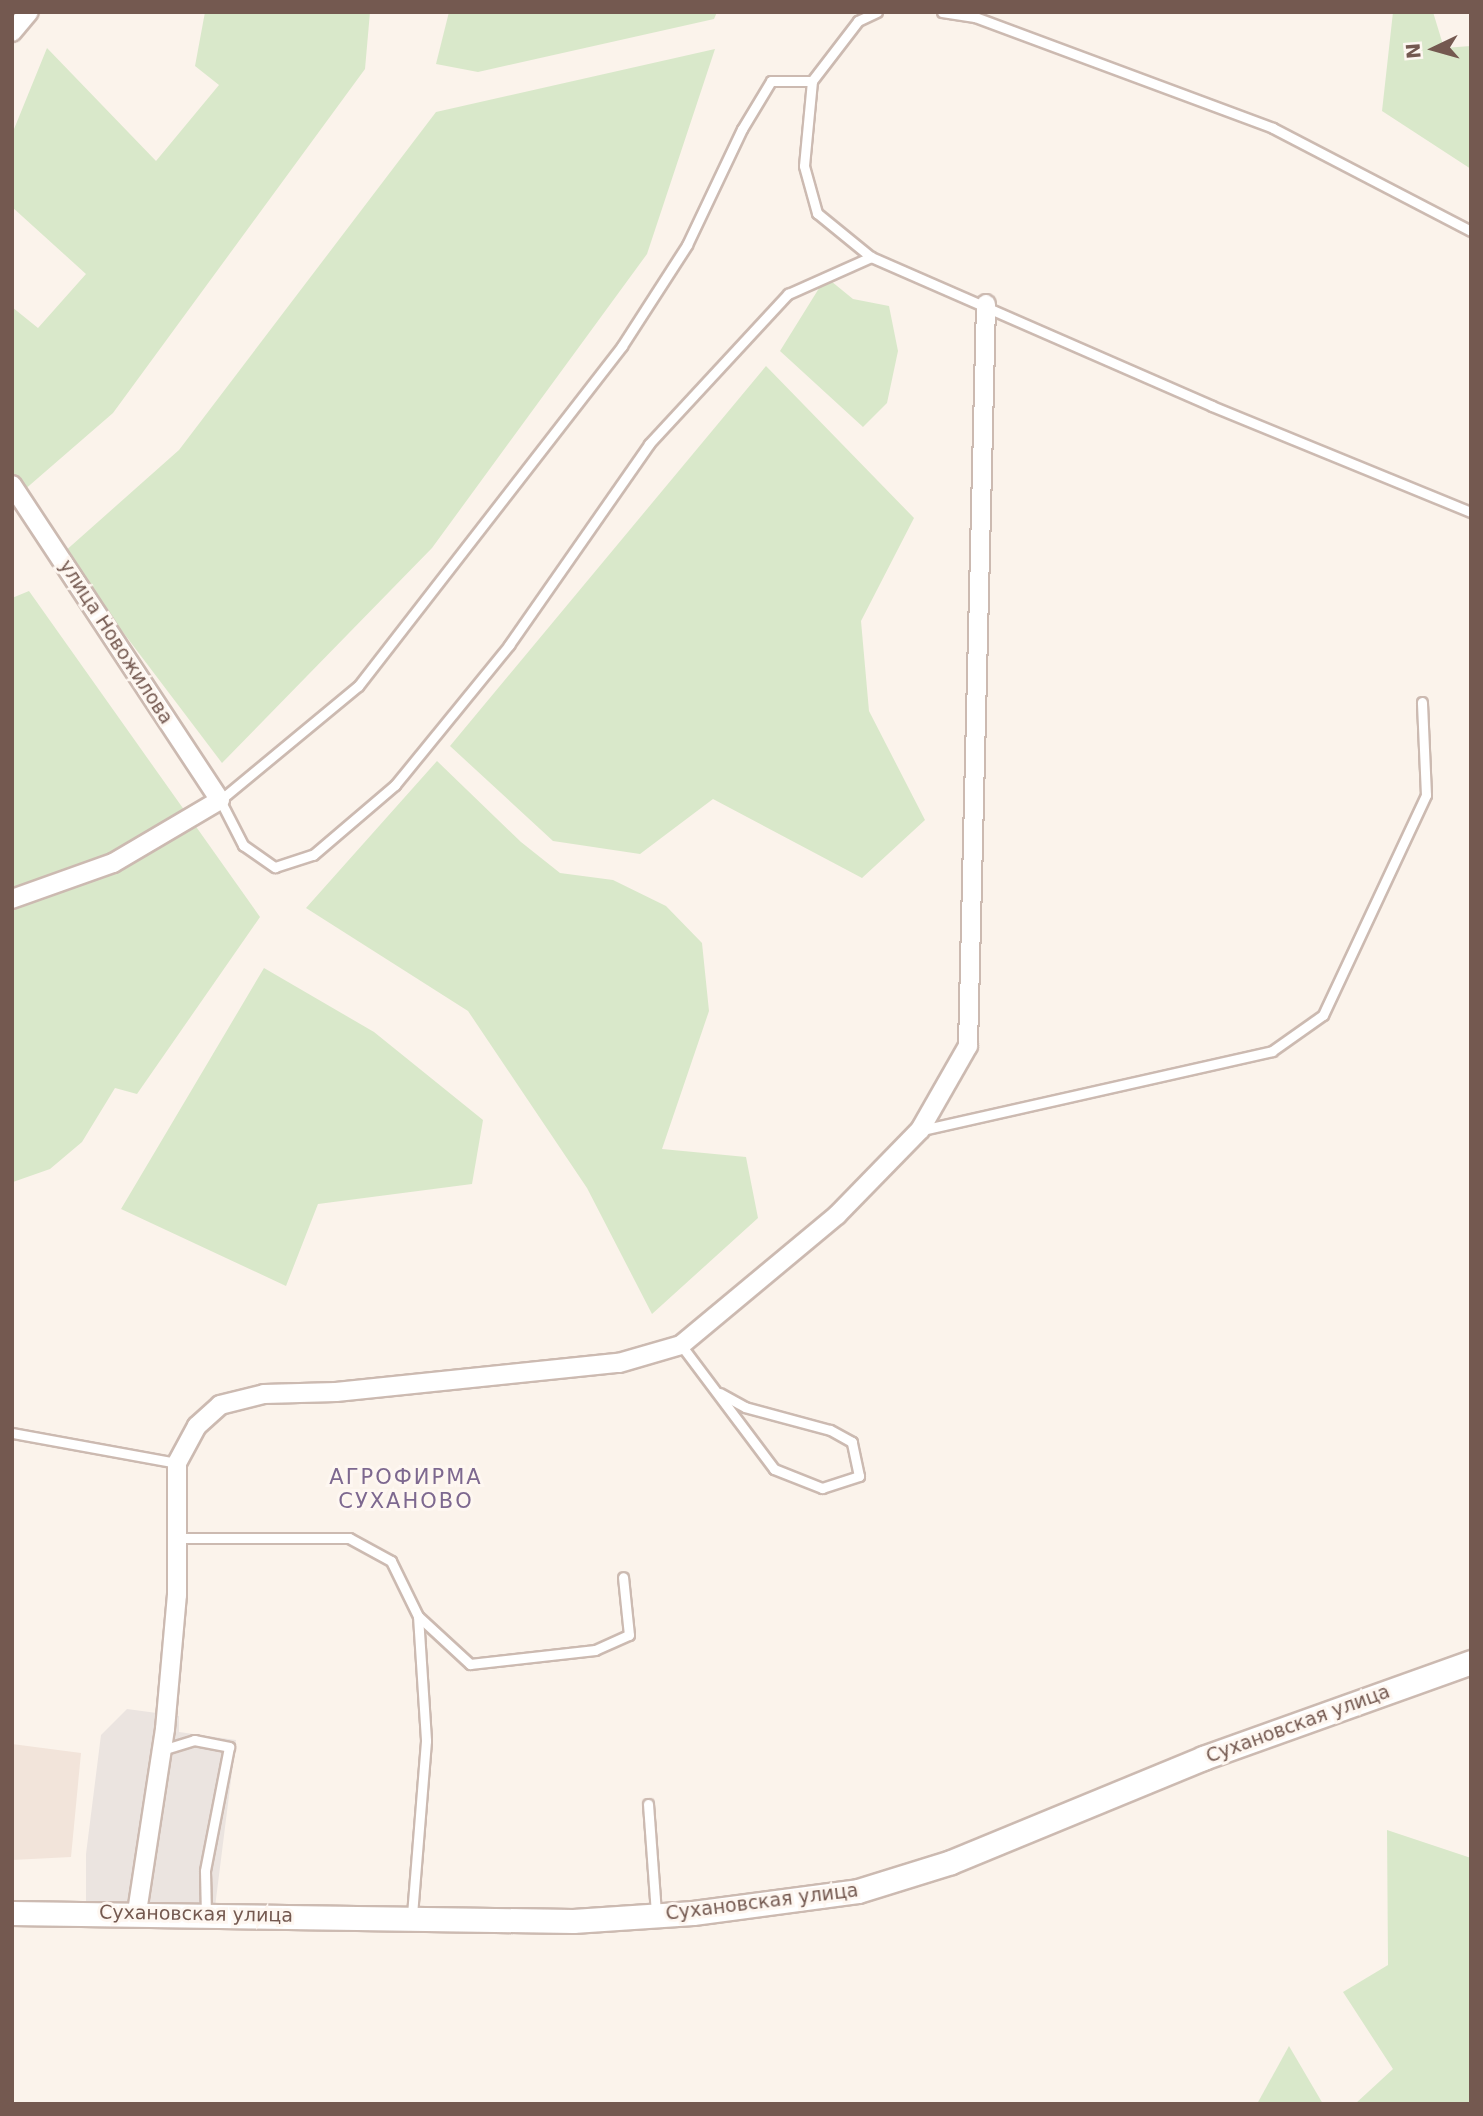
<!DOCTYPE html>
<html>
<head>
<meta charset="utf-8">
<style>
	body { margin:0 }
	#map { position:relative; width:1483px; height:2116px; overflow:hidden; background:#fbf3eb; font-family:"DejaVu Sans",sans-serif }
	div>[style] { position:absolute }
	.residential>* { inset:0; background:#f2e4da }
	.industrial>* { inset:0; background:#ebe4e0 }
	.green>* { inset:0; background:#d9e8ca }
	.roads { filter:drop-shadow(2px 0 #ccbab1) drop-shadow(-2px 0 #ccbab1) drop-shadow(0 2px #ccbab1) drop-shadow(0 -2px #ccbab1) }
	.service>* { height:9px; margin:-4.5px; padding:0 4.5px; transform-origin:4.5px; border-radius:4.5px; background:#fff }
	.minor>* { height:18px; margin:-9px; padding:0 9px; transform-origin:9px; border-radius:9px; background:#fff }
	.tertiary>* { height:23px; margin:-11.5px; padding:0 11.5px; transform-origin:11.5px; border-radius:11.5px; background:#fff }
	span { translate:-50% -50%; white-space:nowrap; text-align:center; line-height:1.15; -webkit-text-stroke:6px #fef7f1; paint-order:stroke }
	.street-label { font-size:19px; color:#745950 }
	.neighbourhood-label { font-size:21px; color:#7d688f; letter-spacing:2px }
	.frame { position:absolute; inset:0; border:14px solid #745950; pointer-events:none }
	.north { position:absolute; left:1399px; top:14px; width:70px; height:70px; -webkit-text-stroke:5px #fef7f1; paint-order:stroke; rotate:265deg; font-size:19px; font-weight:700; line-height:28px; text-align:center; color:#745950 }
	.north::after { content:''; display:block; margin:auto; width:24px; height:32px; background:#745950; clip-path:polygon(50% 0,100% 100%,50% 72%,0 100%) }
</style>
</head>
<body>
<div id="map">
	<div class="residential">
		<i style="clip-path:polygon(12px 1744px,81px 1753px,71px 1857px,12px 1860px)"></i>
	</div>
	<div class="industrial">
		<i style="clip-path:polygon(127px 1709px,179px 1716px,179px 1732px,236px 1740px,215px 1907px,86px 1902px,86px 1854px,101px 1735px)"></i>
	</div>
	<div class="green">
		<i style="clip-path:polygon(205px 12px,370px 12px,365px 69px,113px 413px,23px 491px,12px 477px,12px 307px,38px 328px,86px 274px,12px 207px,12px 134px,47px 48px,156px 161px,219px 85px,195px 66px)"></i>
		<i style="clip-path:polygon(449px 12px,717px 12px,714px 19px,478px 72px,436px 64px)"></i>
		<i style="clip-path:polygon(1393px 12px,1433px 12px,1444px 48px,1471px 46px,1471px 169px,1382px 111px)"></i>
		<i style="clip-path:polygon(715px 49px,647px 254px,432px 548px,222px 763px,63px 553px,179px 450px,436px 112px)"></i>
		<i style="clip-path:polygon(826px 277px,853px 299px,889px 306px,898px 351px,887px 403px,863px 427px,780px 351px)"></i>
		<i style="clip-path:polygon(766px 366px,914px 518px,861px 621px,869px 711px,925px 820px,862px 878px,713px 799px,640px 854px,553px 841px,450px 746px)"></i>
		<i style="clip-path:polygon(29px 591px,260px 917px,137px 1094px,115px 1088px,82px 1142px,50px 1169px,13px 1182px,12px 598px)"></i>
		<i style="clip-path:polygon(437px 761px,521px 842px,560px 873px,613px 880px,666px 906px,702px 943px,709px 1011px,662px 1149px,746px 1157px,758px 1218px,652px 1314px,587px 1188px,468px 1011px,306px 908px)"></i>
		<i style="clip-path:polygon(264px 968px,374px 1032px,483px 1120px,472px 1184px,318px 1204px,286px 1286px,121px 1209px)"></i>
		<i style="clip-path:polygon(1387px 1830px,1471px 1858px,1471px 2104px,1355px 2104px,1393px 2069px,1343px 1992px,1388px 1965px)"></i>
		<i style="clip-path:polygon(1289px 2046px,1323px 2104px,1257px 2104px)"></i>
	</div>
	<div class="roads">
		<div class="service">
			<i style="left:877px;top:12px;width:21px;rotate:155deg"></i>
			<i style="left:858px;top:21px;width:76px;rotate:127.5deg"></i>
			<i style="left:812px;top:81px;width:85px;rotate:95.4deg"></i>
			<i style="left:804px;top:166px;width:49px;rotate:74.5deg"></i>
			<i style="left:817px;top:213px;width:70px;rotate:39.2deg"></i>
			<i style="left:871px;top:257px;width:372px;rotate:23.6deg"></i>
			<i style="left:1212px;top:406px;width:280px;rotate:22.3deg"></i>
			<i style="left:942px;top:12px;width:33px;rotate:9deg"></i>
			<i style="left:975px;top:17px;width:318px;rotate:20.4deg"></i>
			<i style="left:1273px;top:128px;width:223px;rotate:27.5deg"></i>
			<i style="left:812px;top:81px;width:41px;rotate:180deg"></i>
			<i style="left:771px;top:81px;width:56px;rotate:121.1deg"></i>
			<i style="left:742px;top:129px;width:128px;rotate:115.4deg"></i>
			<i style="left:687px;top:245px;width:120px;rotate:122.8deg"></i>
			<i style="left:622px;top:346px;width:430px;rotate:127.8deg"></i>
			<i style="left:358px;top:686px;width:179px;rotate:140.4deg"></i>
			<i style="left:220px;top:800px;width:51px;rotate:62.9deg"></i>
			<i style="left:243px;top:845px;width:39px;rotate:35deg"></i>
			<i style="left:275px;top:867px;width:40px;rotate:-18deg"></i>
			<i style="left:313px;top:855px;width:108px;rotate:-40.5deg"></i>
			<i style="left:395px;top:785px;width:181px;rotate:-50.8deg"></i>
			<i style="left:509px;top:645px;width:245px;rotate:-55.1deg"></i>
			<i style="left:649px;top:444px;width:205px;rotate:-47.2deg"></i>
			<i style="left:788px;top:294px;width:91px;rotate:-24deg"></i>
			<i style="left:922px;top:1130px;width:359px;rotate:-12.7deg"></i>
			<i style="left:1272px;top:1051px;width:62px;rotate:-35.2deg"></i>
			<i style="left:1323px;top:1015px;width:243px;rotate:-64.9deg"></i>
			<i style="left:1426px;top:795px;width:93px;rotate:-92.5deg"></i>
			<i style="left:681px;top:1345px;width:155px;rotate:53.1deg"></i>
			<i style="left:774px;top:1469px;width:52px;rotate:21.6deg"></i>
			<i style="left:822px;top:1488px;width:39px;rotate:-18deg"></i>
			<i style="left:859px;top:1476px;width:35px;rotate:-102deg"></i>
			<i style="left:852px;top:1442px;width:25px;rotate:-151deg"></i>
			<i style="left:830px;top:1430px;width:88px;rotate:-164.9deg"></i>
			<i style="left:745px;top:1407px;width:29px;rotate:-151deg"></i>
			<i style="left:12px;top:1433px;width:168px;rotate:10.3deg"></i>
			<i style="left:177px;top:1538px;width:172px"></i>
			<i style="left:349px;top:1538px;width:48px;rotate:28.7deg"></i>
			<i style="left:391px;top:1561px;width:61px;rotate:63.9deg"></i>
			<i style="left:418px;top:1616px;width:125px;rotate:86.3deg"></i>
			<i style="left:426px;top:1741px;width:176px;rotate:94.6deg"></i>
			<i style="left:418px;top:1616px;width:71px;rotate:42.7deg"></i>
			<i style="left:470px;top:1664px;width:126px;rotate:-6.4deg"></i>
			<i style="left:595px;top:1650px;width:37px;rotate:-24deg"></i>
			<i style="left:629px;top:1635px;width:58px;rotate:-95.9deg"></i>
			<i style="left:162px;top:1750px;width:34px;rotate:-17deg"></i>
			<i style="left:194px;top:1740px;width:36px;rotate:11deg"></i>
			<i style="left:229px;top:1747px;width:126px;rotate:101deg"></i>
			<i style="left:205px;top:1871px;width:43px;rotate:88.7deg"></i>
			<i style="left:648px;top:1804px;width:110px;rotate:85.8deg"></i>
		</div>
		<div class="minor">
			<i style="left:12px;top:32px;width:26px;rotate:-50deg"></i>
			<i style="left:12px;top:485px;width:377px;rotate:56.6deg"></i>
			<i style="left:220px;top:800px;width:124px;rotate:149.5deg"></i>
			<i style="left:113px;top:863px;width:107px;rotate:160.4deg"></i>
			<i style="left:137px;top:1912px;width:185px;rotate:-81.3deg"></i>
			<i style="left:165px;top:1729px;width:135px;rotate:-84.9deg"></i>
			<i style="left:177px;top:1595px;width:132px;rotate:-90deg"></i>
			<i style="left:177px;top:1463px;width:42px;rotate:-61.6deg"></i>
			<i style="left:197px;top:1426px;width:31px;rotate:-42deg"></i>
			<i style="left:220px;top:1405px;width:45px;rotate:-14deg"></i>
			<i style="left:264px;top:1394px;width:72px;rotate:-1.6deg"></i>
			<i style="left:336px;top:1392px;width:284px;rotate:-5.9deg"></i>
			<i style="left:619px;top:1363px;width:65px;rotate:-16.2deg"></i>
			<i style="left:681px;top:1345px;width:203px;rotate:-39.8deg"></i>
			<i style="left:837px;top:1215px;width:119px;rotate:-45.7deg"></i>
			<i style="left:920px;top:1130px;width:97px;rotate:-60.3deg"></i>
			<i style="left:968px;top:1046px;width:742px;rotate:-88.61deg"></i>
		</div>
		<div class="tertiary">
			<i style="left:12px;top:1913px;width:561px;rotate:0.82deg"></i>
			<i style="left:573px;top:1921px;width:120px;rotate:-3.8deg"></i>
			<i style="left:693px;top:1913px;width:166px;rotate:-7.6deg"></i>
			<i style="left:858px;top:1891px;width:97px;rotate:-17.3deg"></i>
			<i style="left:951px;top:1862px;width:273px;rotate:-22.4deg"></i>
			<i style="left:1203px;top:1758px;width:285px;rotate:-19.7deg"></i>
		</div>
	</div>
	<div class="street-label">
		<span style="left:116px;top:642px;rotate:57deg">улица Новожилова</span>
		<span style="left:1298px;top:1724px;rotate:-20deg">Сухановская улица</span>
		<span style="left:762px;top:1902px;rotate:-7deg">Сухановская улица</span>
		<span style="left:196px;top:1914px;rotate:1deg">Сухановская улица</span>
	</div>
	<div class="neighbourhood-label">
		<span style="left:406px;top:1489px">АГРОФИРМА<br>СУХАНОВО</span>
	</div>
	<div class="frame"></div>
	<div class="north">N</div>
</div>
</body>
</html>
